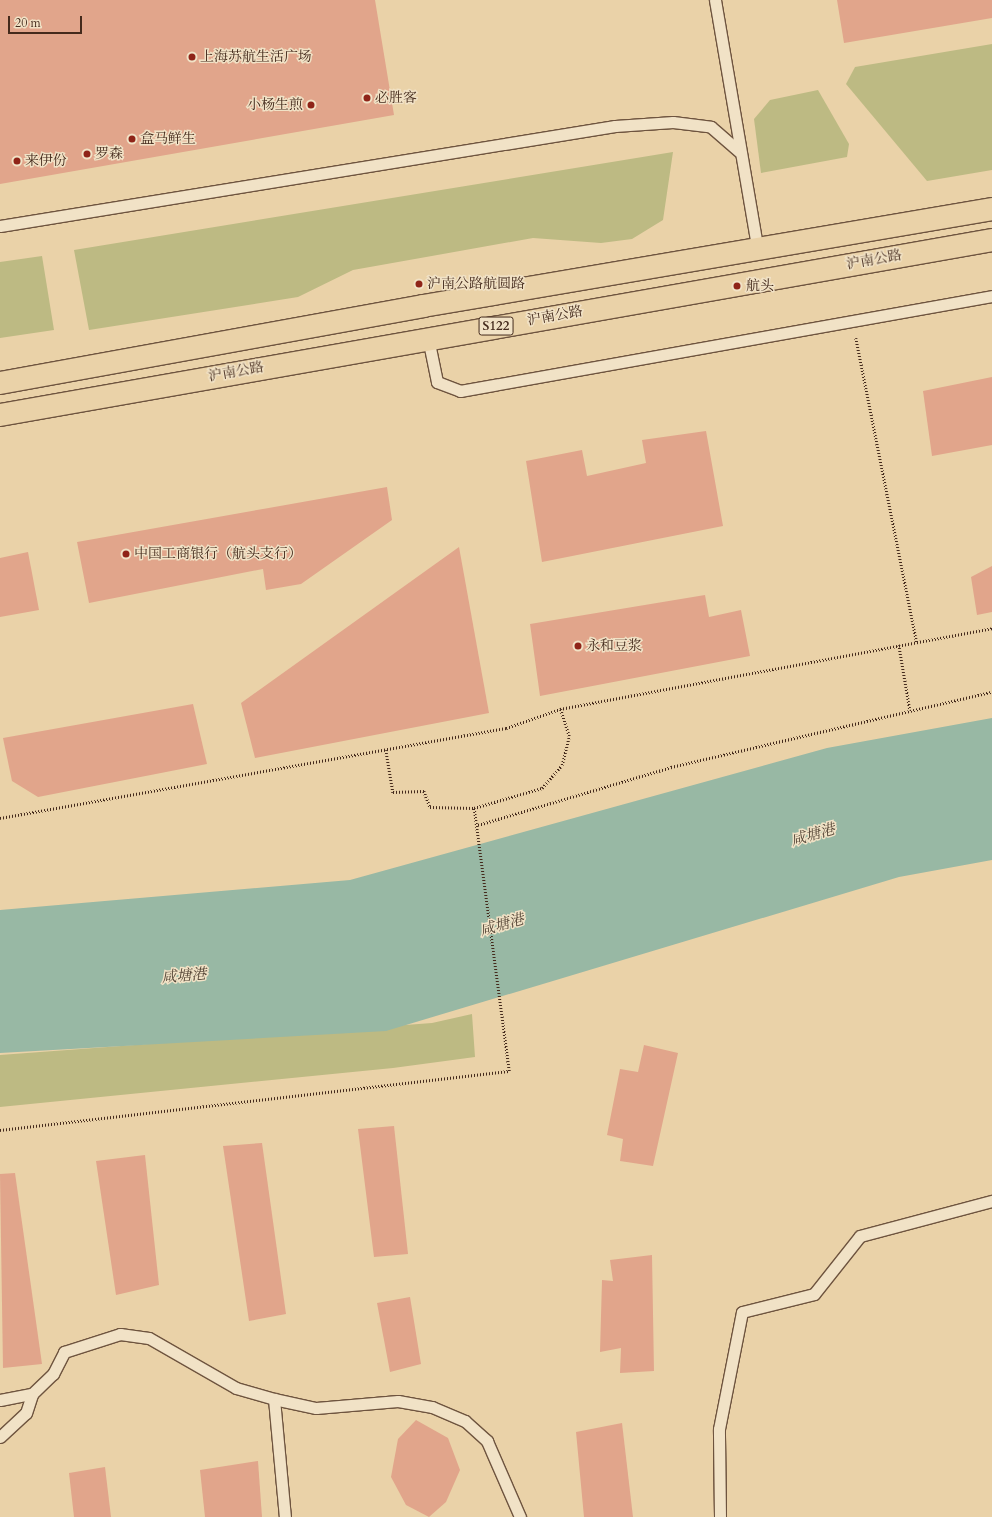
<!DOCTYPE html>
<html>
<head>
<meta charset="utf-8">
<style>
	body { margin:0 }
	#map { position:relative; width:992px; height:1517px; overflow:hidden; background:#ead2a8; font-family:Cardo,"Noto Serif SC",serif }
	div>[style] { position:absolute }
	.green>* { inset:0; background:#bdba83 }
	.water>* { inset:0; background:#98b8a4 }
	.building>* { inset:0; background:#e1a58b }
	.path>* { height:2.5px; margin-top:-1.25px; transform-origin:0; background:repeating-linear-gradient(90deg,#442a1c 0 1px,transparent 0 3px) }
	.roads { filter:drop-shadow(1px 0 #6e543f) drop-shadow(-1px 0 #6e543f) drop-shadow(0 1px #6e543f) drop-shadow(0 -1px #6e543f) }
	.service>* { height:11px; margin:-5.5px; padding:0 5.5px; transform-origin:5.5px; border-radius:5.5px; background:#f1e2c6 }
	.primary>* { height:22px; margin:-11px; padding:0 11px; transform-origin:11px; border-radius:11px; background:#ead2a8 }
	.dots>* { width:11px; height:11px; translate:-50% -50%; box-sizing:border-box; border:2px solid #f1e2c6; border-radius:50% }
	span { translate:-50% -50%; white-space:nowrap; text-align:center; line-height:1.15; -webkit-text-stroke:3px #f1e2c6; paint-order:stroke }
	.shield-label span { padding:1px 3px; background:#f1e2c6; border:1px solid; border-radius:3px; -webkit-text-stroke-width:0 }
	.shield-label { font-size:13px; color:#442a1c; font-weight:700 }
	.poi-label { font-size:14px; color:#442a1c }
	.left { translate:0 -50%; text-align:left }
	.right { translate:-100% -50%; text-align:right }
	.street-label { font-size:14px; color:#442a1c }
	.water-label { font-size:15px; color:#554637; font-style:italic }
	.scale { position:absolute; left:8px; top:16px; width:74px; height:18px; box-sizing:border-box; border:2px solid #442a1c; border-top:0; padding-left:5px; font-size:12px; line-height:14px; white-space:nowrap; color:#442a1c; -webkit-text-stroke:3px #f1e2c6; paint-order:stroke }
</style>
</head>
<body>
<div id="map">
	<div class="green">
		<i style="clip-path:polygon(992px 44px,992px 170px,927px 181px,846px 84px,855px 67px)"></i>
		<i style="clip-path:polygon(818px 90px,849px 144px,847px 157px,761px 173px,754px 119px,770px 100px)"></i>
		<i style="clip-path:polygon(673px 152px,663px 220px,632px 239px,601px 243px,533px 238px,353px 270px,298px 297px,89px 330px,74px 250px)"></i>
		<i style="clip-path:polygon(42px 256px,54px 330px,0 338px,0 262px)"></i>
		<i style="clip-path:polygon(472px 1014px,475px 1057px,393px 1068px,0 1107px,0 1055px,432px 1023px)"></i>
	</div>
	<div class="water">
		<i style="clip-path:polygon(992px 718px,992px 860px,899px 877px,386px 1031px,0 1053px,0 910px,350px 880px,827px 748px)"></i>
	</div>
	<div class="building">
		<i style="clip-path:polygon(0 0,375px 0,394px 115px,0 184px)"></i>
		<i style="clip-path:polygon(837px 0,992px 0,992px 18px,844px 43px)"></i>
		<i style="clip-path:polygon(992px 377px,992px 445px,932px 456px,923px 391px)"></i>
		<i style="clip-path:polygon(706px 431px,723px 526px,542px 562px,526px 461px,582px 450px,587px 476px,646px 463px,642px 440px)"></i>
		<i style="clip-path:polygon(387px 487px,392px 520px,301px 584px,266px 590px,263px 569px,89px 603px,77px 542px)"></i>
		<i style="clip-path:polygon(459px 547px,489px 713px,255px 758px,241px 703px)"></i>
		<i style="clip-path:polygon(28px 552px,39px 610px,0 617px,0 558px)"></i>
		<i style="clip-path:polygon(992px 566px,992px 612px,977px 615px,971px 577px)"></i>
		<i style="clip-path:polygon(705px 595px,709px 617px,741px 610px,750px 656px,540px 696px,530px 624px)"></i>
		<i style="clip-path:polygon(193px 704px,207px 764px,38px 797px,12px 781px,3px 738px)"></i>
		<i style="clip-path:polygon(644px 1045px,678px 1053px,653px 1166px,620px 1161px,623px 1139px,607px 1135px,620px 1069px,638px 1072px)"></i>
		<i style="clip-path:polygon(394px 1126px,408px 1254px,374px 1257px,358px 1129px)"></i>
		<i style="clip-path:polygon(262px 1143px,286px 1314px,249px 1321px,223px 1146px)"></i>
		<i style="clip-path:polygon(145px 1155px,159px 1285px,116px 1295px,96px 1161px)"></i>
		<i style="clip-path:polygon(15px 1173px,42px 1364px,3px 1368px,0 1174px)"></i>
		<i style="clip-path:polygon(652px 1255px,654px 1371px,620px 1373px,621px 1348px,600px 1352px,602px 1280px,613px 1281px,610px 1260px)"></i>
		<i style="clip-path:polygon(410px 1297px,421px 1364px,390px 1372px,377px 1303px)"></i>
		<i style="clip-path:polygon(416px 1420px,448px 1438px,460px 1470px,446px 1502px,429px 1517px,406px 1505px,391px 1477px,398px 1439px)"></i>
		<i style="clip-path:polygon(622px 1423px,633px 1517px,584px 1517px,576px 1432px)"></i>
		<i style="clip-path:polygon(258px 1461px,262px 1517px,205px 1517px,200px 1470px)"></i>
		<i style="clip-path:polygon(105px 1467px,111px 1517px,74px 1517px,69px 1473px)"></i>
	</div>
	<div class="path">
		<i style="left:856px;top:338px;width:310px;rotate:78.7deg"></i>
		<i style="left:899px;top:645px;width:66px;rotate:80.4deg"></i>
		<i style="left:386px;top:750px;width:43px;rotate:80.5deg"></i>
		<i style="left:393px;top:792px;width:31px;rotate:-2deg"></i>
		<i style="left:424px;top:791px;width:17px;rotate:69deg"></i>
		<i style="left:430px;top:807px;width:44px;rotate:1.3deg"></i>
		<i style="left:0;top:818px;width:514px;rotate:-10.09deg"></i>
		<i style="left:506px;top:728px;width:57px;rotate:-19.4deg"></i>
		<i style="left:560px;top:709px;width:440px;rotate:-10.6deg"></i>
		<i style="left:478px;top:825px;width:202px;rotate:-16.7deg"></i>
		<i style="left:671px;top:767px;width:330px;rotate:-13.2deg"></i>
		<i style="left:0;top:1130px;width:512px;rotate:-6.61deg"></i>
		<i style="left:509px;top:1071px;width:265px;rotate:-97.6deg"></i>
		<i style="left:474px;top:808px;width:71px;rotate:-16.4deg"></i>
		<i style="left:542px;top:788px;width:30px;rotate:-49deg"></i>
		<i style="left:562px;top:765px;width:30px;rotate:-76deg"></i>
		<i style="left:569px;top:736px;width:28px;rotate:-108deg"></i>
	</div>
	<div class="roads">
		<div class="service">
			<i style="left:715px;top:0;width:255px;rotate:80.3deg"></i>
			<i style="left:0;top:226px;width:623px;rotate:-9.24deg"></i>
			<i style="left:615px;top:126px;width:58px;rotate:-3.9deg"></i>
			<i style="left:673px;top:122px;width:38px;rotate:7deg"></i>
			<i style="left:711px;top:127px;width:37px;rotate:41deg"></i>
			<i style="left:428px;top:338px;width:45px;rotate:78.4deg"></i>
			<i style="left:437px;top:382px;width:25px;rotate:21deg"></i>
			<i style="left:460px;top:391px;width:540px;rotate:-10.12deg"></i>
			<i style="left:274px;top:1399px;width:119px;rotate:84.7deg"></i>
			<i style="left:0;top:1400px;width:33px;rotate:-11deg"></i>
			<i style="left:0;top:1437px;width:35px;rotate:-43deg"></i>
			<i style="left:26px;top:1413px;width:20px;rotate:-72deg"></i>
			<i style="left:32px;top:1394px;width:29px;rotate:-44deg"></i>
			<i style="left:53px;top:1374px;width:25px;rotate:-63deg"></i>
			<i style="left:64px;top:1352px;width:59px;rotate:-17.8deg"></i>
			<i style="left:120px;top:1334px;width:29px;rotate:8deg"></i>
			<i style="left:149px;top:1338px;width:100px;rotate:29.9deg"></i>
			<i style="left:236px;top:1388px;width:40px;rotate:16deg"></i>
			<i style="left:274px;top:1399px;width:43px;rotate:12.1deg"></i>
			<i style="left:316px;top:1408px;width:82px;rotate:-4.9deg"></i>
			<i style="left:398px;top:1401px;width:35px;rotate:10deg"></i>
			<i style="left:432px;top:1407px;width:36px;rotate:23deg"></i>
			<i style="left:465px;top:1421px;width:30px;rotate:42deg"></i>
			<i style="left:487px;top:1441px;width:83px;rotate:66.5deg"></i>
			<i style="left:720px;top:1517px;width:88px;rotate:-90.7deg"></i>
			<i style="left:719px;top:1429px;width:119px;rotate:-78.9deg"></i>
			<i style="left:742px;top:1312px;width:74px;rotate:-14deg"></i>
			<i style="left:814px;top:1294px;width:74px;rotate:-51.6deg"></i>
			<i style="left:860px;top:1236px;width:137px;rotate:-14.9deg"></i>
		</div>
		<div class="primary">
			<i style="left:0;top:383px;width:430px;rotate:-10.3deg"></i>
			<i style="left:423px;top:306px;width:577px;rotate:-9.67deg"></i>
			<i style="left:0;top:415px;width:1007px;rotate:-10deg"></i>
		</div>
	</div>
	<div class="dots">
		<i style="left:192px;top:57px;background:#8f2418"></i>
		<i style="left:367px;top:98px;background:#8f2418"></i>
		<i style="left:311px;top:105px;background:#8f2418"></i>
		<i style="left:132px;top:139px;background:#8f2418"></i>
		<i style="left:87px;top:154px;background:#8f2418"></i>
		<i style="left:17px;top:161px;background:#8f2418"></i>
		<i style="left:419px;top:284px;background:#8f2418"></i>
		<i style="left:737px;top:286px;background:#8f2418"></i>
		<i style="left:126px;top:554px;background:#8f2418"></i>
		<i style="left:578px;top:646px;background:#8f2418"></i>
	</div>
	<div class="shield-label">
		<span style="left:496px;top:326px">S122</span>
	</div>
	<div class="poi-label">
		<span class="left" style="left:200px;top:57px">上海苏航生活广场</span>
		<span class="left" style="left:375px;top:98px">必胜客</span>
		<span class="right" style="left:303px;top:105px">小杨生煎</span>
		<span class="left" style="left:140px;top:139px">盒马鲜生</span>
		<span class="left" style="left:95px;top:154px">罗森</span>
		<span class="left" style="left:25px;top:161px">来伊份</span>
		<span class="left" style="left:427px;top:284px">沪南公路航圆路</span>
		<span class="left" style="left:746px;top:286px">航头</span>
		<span class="left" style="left:134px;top:554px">中国工商银行（航头支行）</span>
		<span class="left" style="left:586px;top:646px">永和豆浆</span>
	</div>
	<div class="street-label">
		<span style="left:874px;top:260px;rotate:-10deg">沪南公路</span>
		<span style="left:555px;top:316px;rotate:-10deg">沪南公路</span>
		<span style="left:236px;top:372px;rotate:-10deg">沪南公路</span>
	</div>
	<div class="water-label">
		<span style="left:813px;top:835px;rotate:-16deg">咸塘港</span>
		<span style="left:502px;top:925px;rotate:-16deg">咸塘港</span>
		<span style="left:184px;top:976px;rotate:-5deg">咸塘港</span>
	</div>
	<div class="scale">20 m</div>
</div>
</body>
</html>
